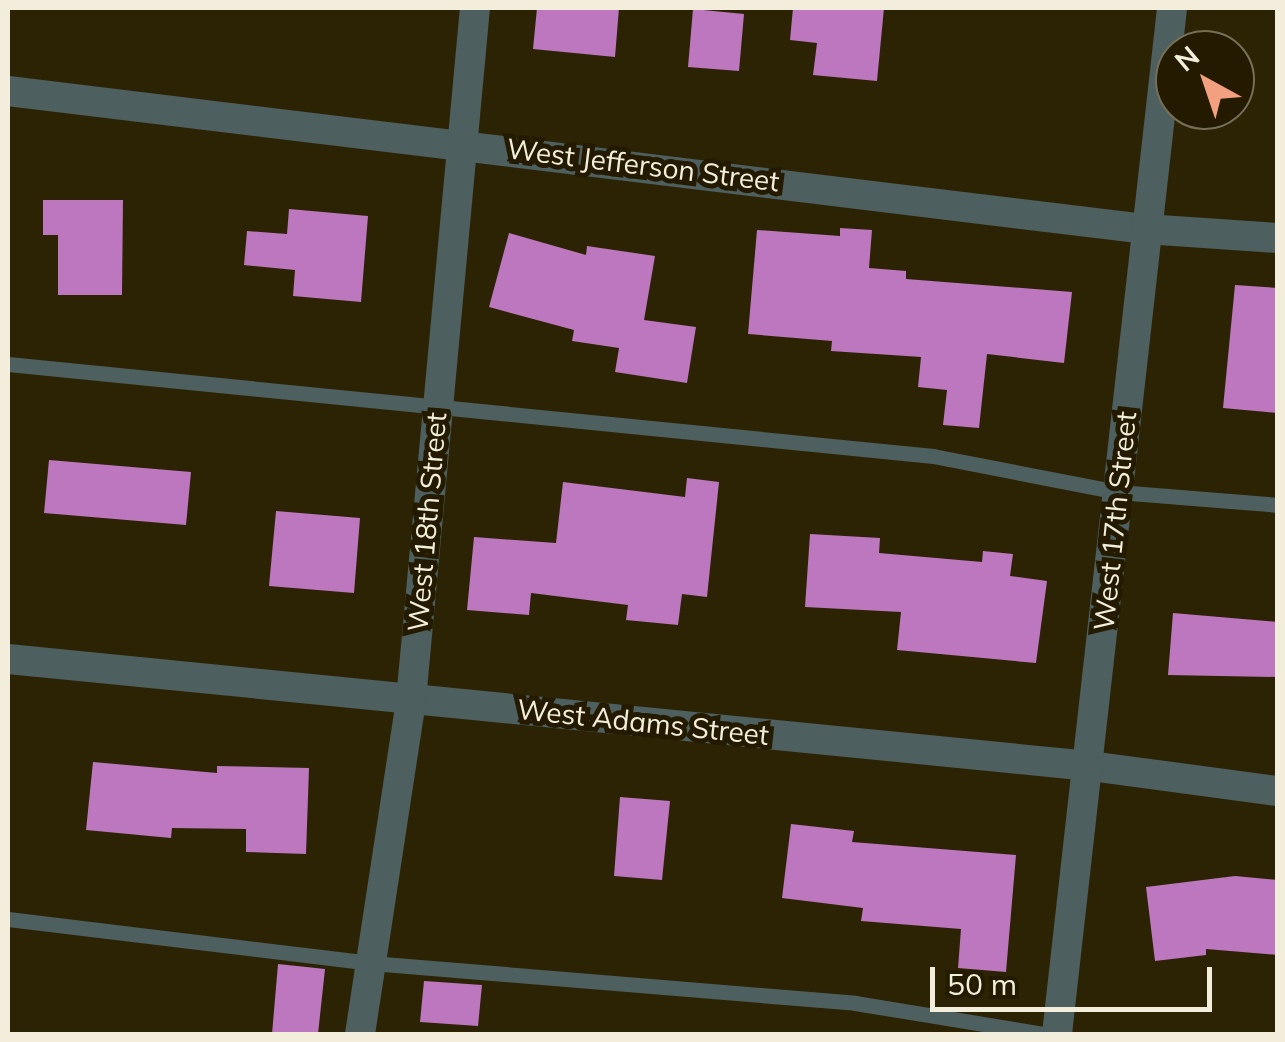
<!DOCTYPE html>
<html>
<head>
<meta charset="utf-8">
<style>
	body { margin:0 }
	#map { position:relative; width:1285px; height:1042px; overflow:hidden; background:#2c2305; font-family:Mulish,sans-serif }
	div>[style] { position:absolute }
	.building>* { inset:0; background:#bd77be }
	.lane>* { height:15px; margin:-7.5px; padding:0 7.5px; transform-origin:7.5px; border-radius:7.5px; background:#4d5f5e }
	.street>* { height:30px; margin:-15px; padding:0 15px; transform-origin:15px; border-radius:15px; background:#4d5f5e }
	span { translate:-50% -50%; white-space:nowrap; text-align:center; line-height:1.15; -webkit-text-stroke:10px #231a00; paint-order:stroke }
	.street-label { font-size:28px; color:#f3eedc }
	.frame { position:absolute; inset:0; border:10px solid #f3eedc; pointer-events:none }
	.north { position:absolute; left:1155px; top:30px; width:100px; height:100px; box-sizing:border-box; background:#231a00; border:2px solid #766f58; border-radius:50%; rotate:320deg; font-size:28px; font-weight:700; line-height:40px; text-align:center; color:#f3eedc }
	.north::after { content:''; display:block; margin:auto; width:35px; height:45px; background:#f2a080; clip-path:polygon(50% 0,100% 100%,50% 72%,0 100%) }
	.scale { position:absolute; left:930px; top:967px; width:282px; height:45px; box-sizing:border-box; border:5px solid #f3eedc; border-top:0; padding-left:12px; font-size:30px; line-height:35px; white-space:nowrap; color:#f3eedc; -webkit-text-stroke:8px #231a00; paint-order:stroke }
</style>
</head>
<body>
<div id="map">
	<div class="building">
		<i style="clip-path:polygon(537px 8px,619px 8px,615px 57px,533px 49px)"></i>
		<i style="clip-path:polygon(793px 8px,884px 8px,877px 81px,813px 75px,817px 43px,790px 40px)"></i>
		<i style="clip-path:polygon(693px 9px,744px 14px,739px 71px,688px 67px)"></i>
		<i style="clip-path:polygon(43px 200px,123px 200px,122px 295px,58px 295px,58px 235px,43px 235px)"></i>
		<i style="clip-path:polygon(289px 209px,368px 216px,361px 302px,293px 296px,295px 270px,244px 265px,247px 231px,287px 234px)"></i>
		<i style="clip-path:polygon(840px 228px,872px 230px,869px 268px,906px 271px,906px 279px,1072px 292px,1064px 363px,987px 354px,979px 428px,943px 425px,947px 390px,918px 387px,921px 357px,831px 351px,832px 341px,748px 334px,757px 230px,840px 236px)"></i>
		<i style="clip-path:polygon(509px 233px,586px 255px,587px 246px,655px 256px,644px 320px,696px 327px,687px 383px,615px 372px,619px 348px,572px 341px,574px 330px,489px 307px)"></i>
		<i style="clip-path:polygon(1235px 285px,1278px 288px,1278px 413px,1223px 408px)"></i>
		<i style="clip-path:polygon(49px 460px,191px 472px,186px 525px,44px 513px)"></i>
		<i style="clip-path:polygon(687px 478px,719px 482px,707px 597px,682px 594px,678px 625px,626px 620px,628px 605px,531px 593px,529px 615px,467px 610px,474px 537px,556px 543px,563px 482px,685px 497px)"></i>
		<i style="clip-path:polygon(276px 511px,360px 518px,354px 593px,269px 586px)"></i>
		<i style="clip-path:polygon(810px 534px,880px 538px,879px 553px,982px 562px,983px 551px,1013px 554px,1010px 576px,1047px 581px,1036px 663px,897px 650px,901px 612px,805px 607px)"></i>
		<i style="clip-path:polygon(1173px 613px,1278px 622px,1278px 677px,1168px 675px)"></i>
		<i style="clip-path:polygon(93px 762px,217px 773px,217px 766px,309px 768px,306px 854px,246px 852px,246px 829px,172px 828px,171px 838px,86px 830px)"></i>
		<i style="clip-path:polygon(620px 797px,670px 801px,662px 880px,614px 876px)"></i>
		<i style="clip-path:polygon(791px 824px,854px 831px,852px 842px,1016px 855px,1006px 972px,958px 968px,961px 929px,861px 921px,863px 908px,782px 898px)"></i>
		<i style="clip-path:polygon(1235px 876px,1278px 880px,1278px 955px,1206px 949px,1206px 955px,1155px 961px,1146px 887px)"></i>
		<i style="clip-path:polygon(278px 964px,325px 969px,318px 1034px,272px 1034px)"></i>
		<i style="clip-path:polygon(424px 981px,482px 985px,478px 1026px,420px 1022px)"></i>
	</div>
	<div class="lane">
		<i style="left:8px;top:364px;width:930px;rotate:5.68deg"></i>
		<i style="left:933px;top:456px;width:188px;rotate:11deg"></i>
		<i style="left:1118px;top:492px;width:161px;rotate:4.6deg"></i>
		<i style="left:8px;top:919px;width:366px;rotate:6.9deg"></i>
		<i style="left:371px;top:963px;width:486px;rotate:4.7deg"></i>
		<i style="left:855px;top:1003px;width:192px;rotate:9.3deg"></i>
	</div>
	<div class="street">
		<i style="left:8px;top:91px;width:1145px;rotate:6.92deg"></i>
		<i style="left:1145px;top:229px;width:133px;rotate:3.9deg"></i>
		<i style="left:8px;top:659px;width:1087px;rotate:5.65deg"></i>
		<i style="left:1090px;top:766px;width:190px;rotate:7.6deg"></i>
		<i style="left:360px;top:1034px;width:338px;rotate:-81.3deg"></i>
		<i style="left:411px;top:700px;width:695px;rotate:-84.72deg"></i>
		<i style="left:1057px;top:1034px;width:1032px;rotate:-83.6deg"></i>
	</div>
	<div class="street-label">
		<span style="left:643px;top:165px;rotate:7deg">West Jefferson Street</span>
		<span style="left:1115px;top:521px;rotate:-84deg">West 17th Street</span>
		<span style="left:427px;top:522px;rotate:-85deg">West 18th Street</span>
		<span style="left:643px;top:722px;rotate:6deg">West Adams Street</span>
	</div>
	<div class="frame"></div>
	<div class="north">N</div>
	<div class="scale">50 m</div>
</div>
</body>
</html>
